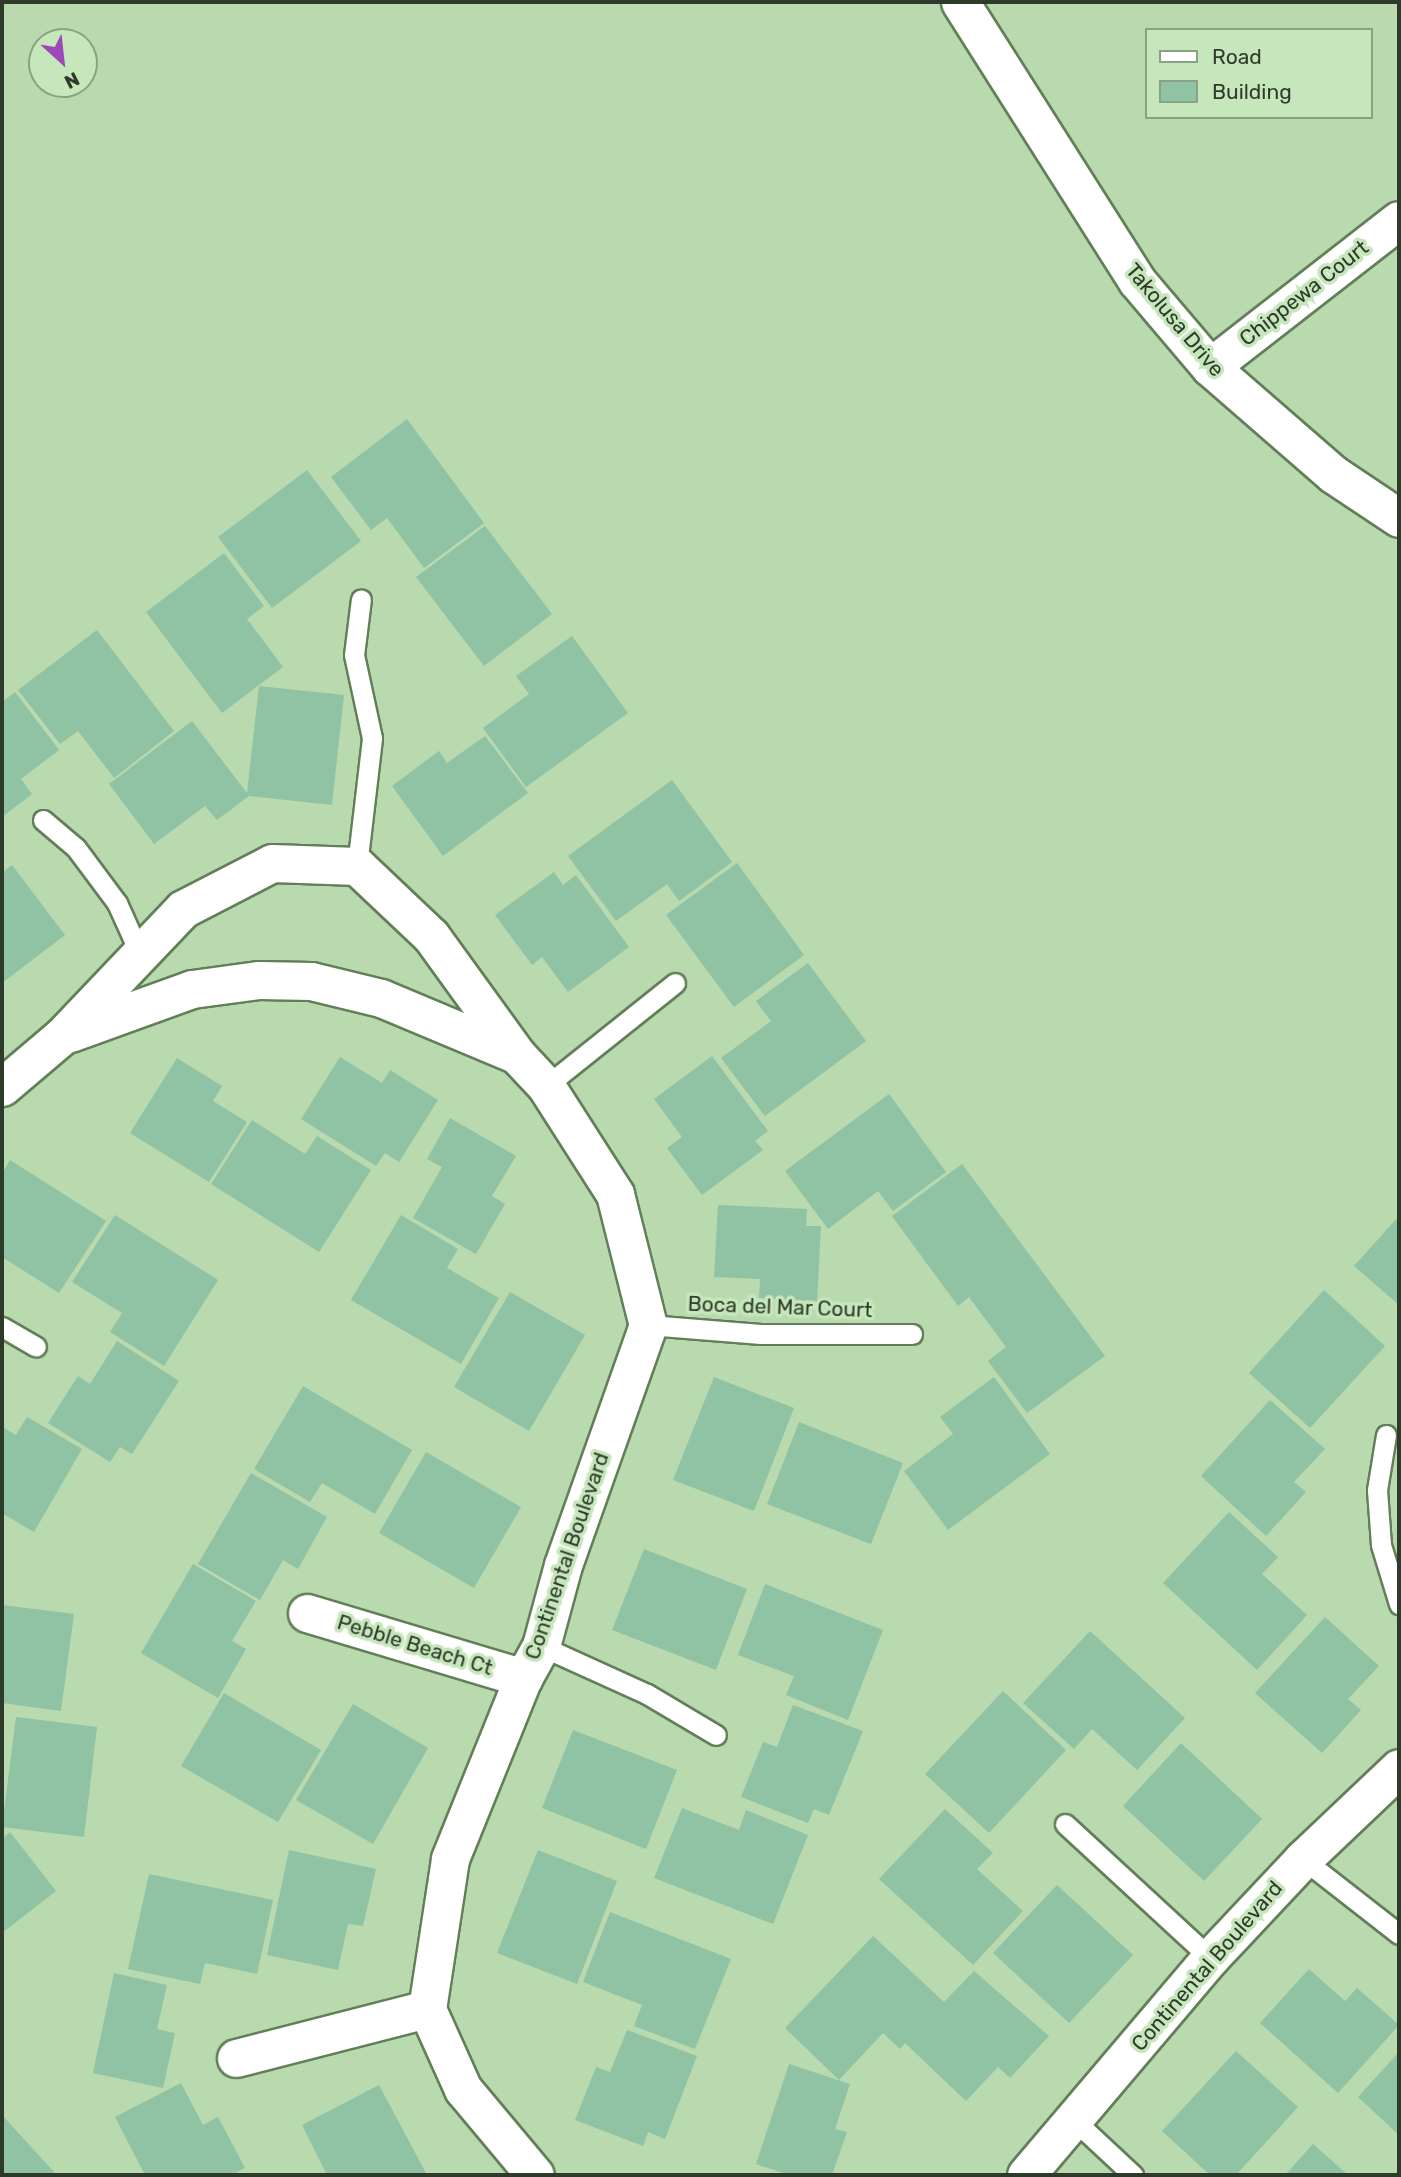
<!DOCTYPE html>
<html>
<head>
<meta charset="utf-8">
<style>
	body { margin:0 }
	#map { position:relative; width:1401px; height:2177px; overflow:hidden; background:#b9d9ae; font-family:Rubik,sans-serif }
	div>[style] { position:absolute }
	.building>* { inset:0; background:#90c2a4 }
	.roads { filter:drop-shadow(2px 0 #627f58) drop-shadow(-2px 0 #627f58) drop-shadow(0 2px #627f58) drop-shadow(0 -2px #627f58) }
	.lane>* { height:19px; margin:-9.5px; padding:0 9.5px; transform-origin:9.5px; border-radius:9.5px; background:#fff }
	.street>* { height:37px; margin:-18.5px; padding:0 18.5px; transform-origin:18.5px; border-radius:18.5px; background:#fff }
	span { translate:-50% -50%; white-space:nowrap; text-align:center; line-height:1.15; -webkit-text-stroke:7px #c6e6bb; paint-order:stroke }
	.street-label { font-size:21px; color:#2e3b2a }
	.frame { position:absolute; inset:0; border:4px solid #2e3b2a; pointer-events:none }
	.legend { position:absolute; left:1145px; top:28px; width:228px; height:91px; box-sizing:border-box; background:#c6e6bb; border:2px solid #89a281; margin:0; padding:9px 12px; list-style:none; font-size:21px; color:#2e3b2a }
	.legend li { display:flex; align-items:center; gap:14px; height:35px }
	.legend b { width:35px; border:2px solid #89a281 }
	.north { position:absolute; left:28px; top:28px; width:70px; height:70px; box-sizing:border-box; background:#c6e6bb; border:2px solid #89a281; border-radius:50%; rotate:153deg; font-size:19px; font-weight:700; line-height:28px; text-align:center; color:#2e3b2a }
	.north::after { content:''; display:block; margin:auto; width:24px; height:32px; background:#9d48b6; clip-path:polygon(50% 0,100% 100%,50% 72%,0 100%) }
</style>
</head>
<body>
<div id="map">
	<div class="building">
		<i style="clip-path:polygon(407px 419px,484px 523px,424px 568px,387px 518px,371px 530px,331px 477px)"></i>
		<i style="clip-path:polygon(307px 470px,361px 541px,272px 608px,218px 537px)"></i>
		<i style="clip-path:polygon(485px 526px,552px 614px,484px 666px,416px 577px)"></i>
		<i style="clip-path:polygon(224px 553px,264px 606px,247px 619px,283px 667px,222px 713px,146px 612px)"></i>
		<i style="clip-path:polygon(97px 630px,174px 731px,114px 778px,78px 731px,60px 744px,18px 690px)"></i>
		<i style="clip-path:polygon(572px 636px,628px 713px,526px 787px,483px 728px,529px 694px,516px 676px)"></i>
		<i style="clip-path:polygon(259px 686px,344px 695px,332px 805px,249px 796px,217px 820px,205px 806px,154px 844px,109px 784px,192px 721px,247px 793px)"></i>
		<i style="clip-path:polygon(15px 692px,59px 750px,21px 779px,32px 794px,2px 817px,2px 702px)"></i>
		<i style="clip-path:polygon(485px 736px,528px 793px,443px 856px,392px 786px,439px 751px,447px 763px)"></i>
		<i style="clip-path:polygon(672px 780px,732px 862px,679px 901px,667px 884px,616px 921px,568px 856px)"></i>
		<i style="clip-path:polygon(737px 863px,804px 955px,734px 1007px,666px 915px)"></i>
		<i style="clip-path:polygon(12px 865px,65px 935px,2px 983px,2px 873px)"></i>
		<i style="clip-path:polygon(554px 872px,563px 885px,576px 875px,629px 947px,568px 992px,542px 957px,532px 965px,495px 915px)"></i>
		<i style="clip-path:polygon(808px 963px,866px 1041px,765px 1116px,721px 1058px,771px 1021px,756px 1001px)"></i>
		<i style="clip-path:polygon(712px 1056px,768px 1131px,755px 1141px,763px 1150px,702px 1195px,667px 1148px,682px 1137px,654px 1099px)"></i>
		<i style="clip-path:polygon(340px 1057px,382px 1083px,390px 1070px,438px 1100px,399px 1162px,385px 1153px,376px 1166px,301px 1119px)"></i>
		<i style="clip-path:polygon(177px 1058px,222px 1086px,213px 1101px,247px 1122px,209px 1182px,130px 1133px)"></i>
		<i style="clip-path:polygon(889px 1094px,946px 1172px,893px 1211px,878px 1191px,828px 1229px,785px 1171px)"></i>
		<i style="clip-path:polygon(450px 1118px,516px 1156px,492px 1196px,505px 1204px,476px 1254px,413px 1218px,442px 1167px,427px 1159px)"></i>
		<i style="clip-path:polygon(252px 1120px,305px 1154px,317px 1136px,371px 1170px,319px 1252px,211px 1184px)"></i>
		<i style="clip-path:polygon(10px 1160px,106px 1221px,59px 1293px,2px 1257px,2px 1174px)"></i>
		<i style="clip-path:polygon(962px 1164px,1105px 1356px,1027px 1413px,988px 1361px,1006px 1347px,969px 1297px,958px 1306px,892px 1216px)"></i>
		<i style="clip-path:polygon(718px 1205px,807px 1209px,806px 1226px,821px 1226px,817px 1302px,759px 1298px,760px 1279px,714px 1277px)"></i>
		<i style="clip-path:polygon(115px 1215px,218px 1280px,164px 1366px,110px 1332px,122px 1313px,72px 1282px)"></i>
		<i style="clip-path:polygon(401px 1215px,458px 1249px,447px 1268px,499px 1298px,461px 1364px,351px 1300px)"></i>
		<i style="clip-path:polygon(1399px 1216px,1399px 1305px,1354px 1266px)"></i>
		<i style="clip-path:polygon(1324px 1290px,1385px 1346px,1310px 1428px,1249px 1373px)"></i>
		<i style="clip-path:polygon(510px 1292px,585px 1335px,529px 1431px,454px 1387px)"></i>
		<i style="clip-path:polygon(117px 1341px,179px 1381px,132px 1454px,120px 1447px,110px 1462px,48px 1423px,78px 1376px,90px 1384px)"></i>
		<i style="clip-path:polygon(714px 1377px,794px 1408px,754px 1511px,673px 1480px)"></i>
		<i style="clip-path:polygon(994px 1377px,1050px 1454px,948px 1530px,904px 1471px,953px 1434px,940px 1417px)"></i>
		<i style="clip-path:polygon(303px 1386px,412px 1450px,375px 1514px,322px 1483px,310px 1502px,254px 1469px)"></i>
		<i style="clip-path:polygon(1270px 1400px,1325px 1449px,1294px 1482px,1306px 1492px,1266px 1536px,1201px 1476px)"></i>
		<i style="clip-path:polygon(27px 1417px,82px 1449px,34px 1532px,2px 1513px,2px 1427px,16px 1435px)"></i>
		<i style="clip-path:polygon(799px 1422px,903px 1463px,871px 1544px,767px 1504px)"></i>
		<i style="clip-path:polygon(426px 1452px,521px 1507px,474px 1588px,379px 1533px)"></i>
		<i style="clip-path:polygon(251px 1473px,327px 1517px,298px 1569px,283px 1560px,260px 1600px,198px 1564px)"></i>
		<i style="clip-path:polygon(1229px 1512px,1278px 1557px,1262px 1574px,1307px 1615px,1257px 1670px,1163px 1583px)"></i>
		<i style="clip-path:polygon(644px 1549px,747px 1589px,716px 1670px,612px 1630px)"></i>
		<i style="clip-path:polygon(193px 1564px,256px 1601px,232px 1641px,246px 1649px,218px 1698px,141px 1653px)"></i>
		<i style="clip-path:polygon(765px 1584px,883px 1630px,848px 1720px,786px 1695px,794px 1676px,738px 1655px)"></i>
		<i style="clip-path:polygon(2px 1605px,74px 1614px,61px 1711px,2px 1703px)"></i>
		<i style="clip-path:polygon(1325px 1617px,1379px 1666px,1348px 1699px,1361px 1710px,1322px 1753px,1255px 1693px)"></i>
		<i style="clip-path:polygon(1090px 1631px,1185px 1718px,1137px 1770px,1092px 1729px,1074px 1749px,1023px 1703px)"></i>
		<i style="clip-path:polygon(1003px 1691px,1066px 1750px,989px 1833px,925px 1774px)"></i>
		<i style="clip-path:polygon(224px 1693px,321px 1750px,278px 1822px,181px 1766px)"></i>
		<i style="clip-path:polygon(353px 1704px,428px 1748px,373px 1844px,296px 1800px)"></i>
		<i style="clip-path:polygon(793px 1705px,863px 1731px,829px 1815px,814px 1809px,808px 1823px,741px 1797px,763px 1742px,777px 1747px)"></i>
		<i style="clip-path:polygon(16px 1717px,97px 1727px,84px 1837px,2px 1827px)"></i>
		<i style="clip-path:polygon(573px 1730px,677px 1770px,646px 1849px,542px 1808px)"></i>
		<i style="clip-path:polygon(1181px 1743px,1262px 1819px,1204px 1881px,1123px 1806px)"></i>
		<i style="clip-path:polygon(682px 1808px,739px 1830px,746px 1810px,808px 1835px,773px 1924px,654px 1878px)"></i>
		<i style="clip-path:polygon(945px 1809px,993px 1853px,977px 1869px,1023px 1911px,973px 1965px,879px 1879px)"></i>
		<i style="clip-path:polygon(10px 1832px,56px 1891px,2px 1933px,2px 1839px)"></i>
		<i style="clip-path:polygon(289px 1850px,376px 1869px,363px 1926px,348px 1924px,338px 1970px,267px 1955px)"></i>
		<i style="clip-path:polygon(538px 1850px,617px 1881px,577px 1984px,497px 1953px)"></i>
		<i style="clip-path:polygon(149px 1874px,273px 1900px,257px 1974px,205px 1963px,200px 1984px,128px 1969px)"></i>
		<i style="clip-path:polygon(1057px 1885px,1133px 1955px,1069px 2023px,993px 1953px)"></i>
		<i style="clip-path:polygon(610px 1912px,731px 1959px,695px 2049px,634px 2026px,642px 2005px,583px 1982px)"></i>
		<i style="clip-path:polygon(873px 1936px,944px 2002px,974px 1971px,1049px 2036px,1010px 2078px,998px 2067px,966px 2101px,905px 2043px,900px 2049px,883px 2033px,839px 2080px,785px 2028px)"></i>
		<i style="clip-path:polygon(1309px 1969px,1345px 2001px,1357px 1988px,1399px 2025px,1338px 2093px,1260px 2023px)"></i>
		<i style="clip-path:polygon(114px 1973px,167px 1985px,157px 2029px,175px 2033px,163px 2088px,93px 2073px)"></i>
		<i style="clip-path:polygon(627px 2030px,697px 2056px,665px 2139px,648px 2132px,643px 2146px,575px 2120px,596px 2067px,610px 2072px)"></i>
		<i style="clip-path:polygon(1236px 2051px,1298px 2107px,1236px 2175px,1210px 2175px,1162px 2131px)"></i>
		<i style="clip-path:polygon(1399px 2052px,1399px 2135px,1358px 2097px)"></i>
		<i style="clip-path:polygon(789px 2064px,850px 2084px,835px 2129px,847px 2132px,832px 2175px,789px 2175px,756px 2164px)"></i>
		<i style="clip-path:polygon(181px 2083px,203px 2125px,218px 2117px,245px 2168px,231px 2175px,145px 2175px,115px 2117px)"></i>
		<i style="clip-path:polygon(379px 2085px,427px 2175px,327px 2175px,302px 2125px)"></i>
		<i style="clip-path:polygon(2px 2115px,54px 2172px,51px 2175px,2px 2175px)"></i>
		<i style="clip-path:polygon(1313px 2144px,1348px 2175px,1285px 2175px)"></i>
	</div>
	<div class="roads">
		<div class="lane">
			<i style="left:43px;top:820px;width:43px;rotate:40.3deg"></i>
			<i style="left:76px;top:848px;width:69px;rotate:53.3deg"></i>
			<i style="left:117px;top:903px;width:56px;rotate:65.7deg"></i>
			<i style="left:357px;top:866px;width:129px;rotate:-83.3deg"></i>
			<i style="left:372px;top:738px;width:85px;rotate:-102.2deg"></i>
			<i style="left:354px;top:655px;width:56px;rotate:-82.9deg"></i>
			<i style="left:546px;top:1086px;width:165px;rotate:-38.6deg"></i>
			<i style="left:648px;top:1325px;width:113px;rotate:4.6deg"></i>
			<i style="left:761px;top:1334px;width:151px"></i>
			<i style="left:2px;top:1327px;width:39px;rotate:30deg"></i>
			<i style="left:1386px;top:1435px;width:56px;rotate:99.3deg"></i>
			<i style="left:1377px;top:1490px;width:55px;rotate:85.8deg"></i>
			<i style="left:1381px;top:1545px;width:62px;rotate:73deg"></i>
			<i style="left:541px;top:1646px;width:116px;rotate:24.4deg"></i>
			<i style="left:647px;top:1694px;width:80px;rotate:30.7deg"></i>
			<i style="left:1065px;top:1824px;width:197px;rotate:42.7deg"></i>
			<i style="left:1303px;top:1859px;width:122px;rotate:38deg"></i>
			<i style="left:1074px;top:2120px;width:81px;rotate:43deg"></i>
		</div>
		<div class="street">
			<i style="left:960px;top:2px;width:330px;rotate:57.6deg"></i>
			<i style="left:1137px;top:281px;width:113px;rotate:49.7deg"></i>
			<i style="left:1210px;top:367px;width:163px;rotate:41deg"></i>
			<i style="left:1333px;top:474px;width:79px;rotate:33.7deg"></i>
			<i style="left:1210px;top:367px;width:239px;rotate:-37.9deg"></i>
			<i style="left:70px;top:1033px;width:130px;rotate:-19.8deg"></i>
			<i style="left:192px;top:989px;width:68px;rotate:-7.7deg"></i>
			<i style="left:259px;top:980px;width:52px;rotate:1.1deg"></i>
			<i style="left:311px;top:981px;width:72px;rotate:13.7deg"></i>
			<i style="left:381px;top:998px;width:147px;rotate:22.7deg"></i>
			<i style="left:2px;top:1087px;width:79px;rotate:-40.4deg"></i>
			<i style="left:62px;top:1036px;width:175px;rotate:-46.4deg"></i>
			<i style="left:183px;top:909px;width:100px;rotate:-27.3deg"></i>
			<i style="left:272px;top:863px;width:85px;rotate:2deg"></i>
			<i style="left:357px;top:866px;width:102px;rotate:43.4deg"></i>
			<i style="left:431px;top:936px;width:147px;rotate:54.1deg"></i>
			<i style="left:517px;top:1055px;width:42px;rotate:46.9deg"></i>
			<i style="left:546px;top:1086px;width:128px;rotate:57.4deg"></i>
			<i style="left:615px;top:1194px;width:135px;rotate:75.9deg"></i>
			<i style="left:648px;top:1325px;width:255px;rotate:109.5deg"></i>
			<i style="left:563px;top:1565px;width:84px;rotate:105.2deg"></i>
			<i style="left:541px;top:1646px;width:37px;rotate:119deg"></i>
			<i style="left:523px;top:1678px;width:195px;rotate:112deg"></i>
			<i style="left:450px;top:1859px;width:152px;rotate:98.7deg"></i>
			<i style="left:427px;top:2009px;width:88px;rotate:65.8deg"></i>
			<i style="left:463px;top:2089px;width:112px;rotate:50.1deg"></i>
			<i style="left:307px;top:1613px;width:226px;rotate:16.7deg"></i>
			<i style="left:236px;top:2058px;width:197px;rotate:-14.4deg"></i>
			<i style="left:1026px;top:2175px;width:285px;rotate:-49.7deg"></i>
			<i style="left:1210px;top:1958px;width:136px;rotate:-46.8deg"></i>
			<i style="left:1303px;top:1859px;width:132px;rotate:-43.5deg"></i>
		</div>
	</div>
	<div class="street-label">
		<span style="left:1304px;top:293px;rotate:-38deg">Chippewa Court</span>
		<span style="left:1175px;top:320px;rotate:50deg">Takolusa Drive</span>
		<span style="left:780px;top:1307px;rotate:2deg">Boca del Mar Court</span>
		<span style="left:567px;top:1556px;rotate:-71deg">Continental Boulevard</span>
		<span style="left:415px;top:1645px;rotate:17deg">Pebble Beach Ct</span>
		<span style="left:1207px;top:1966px;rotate:-49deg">Continental Boulevard</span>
	</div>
	<div class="frame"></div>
	<ul class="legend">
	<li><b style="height:9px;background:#fff"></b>Road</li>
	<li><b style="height:19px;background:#90c2a4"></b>Building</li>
	</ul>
	<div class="north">N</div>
</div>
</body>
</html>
